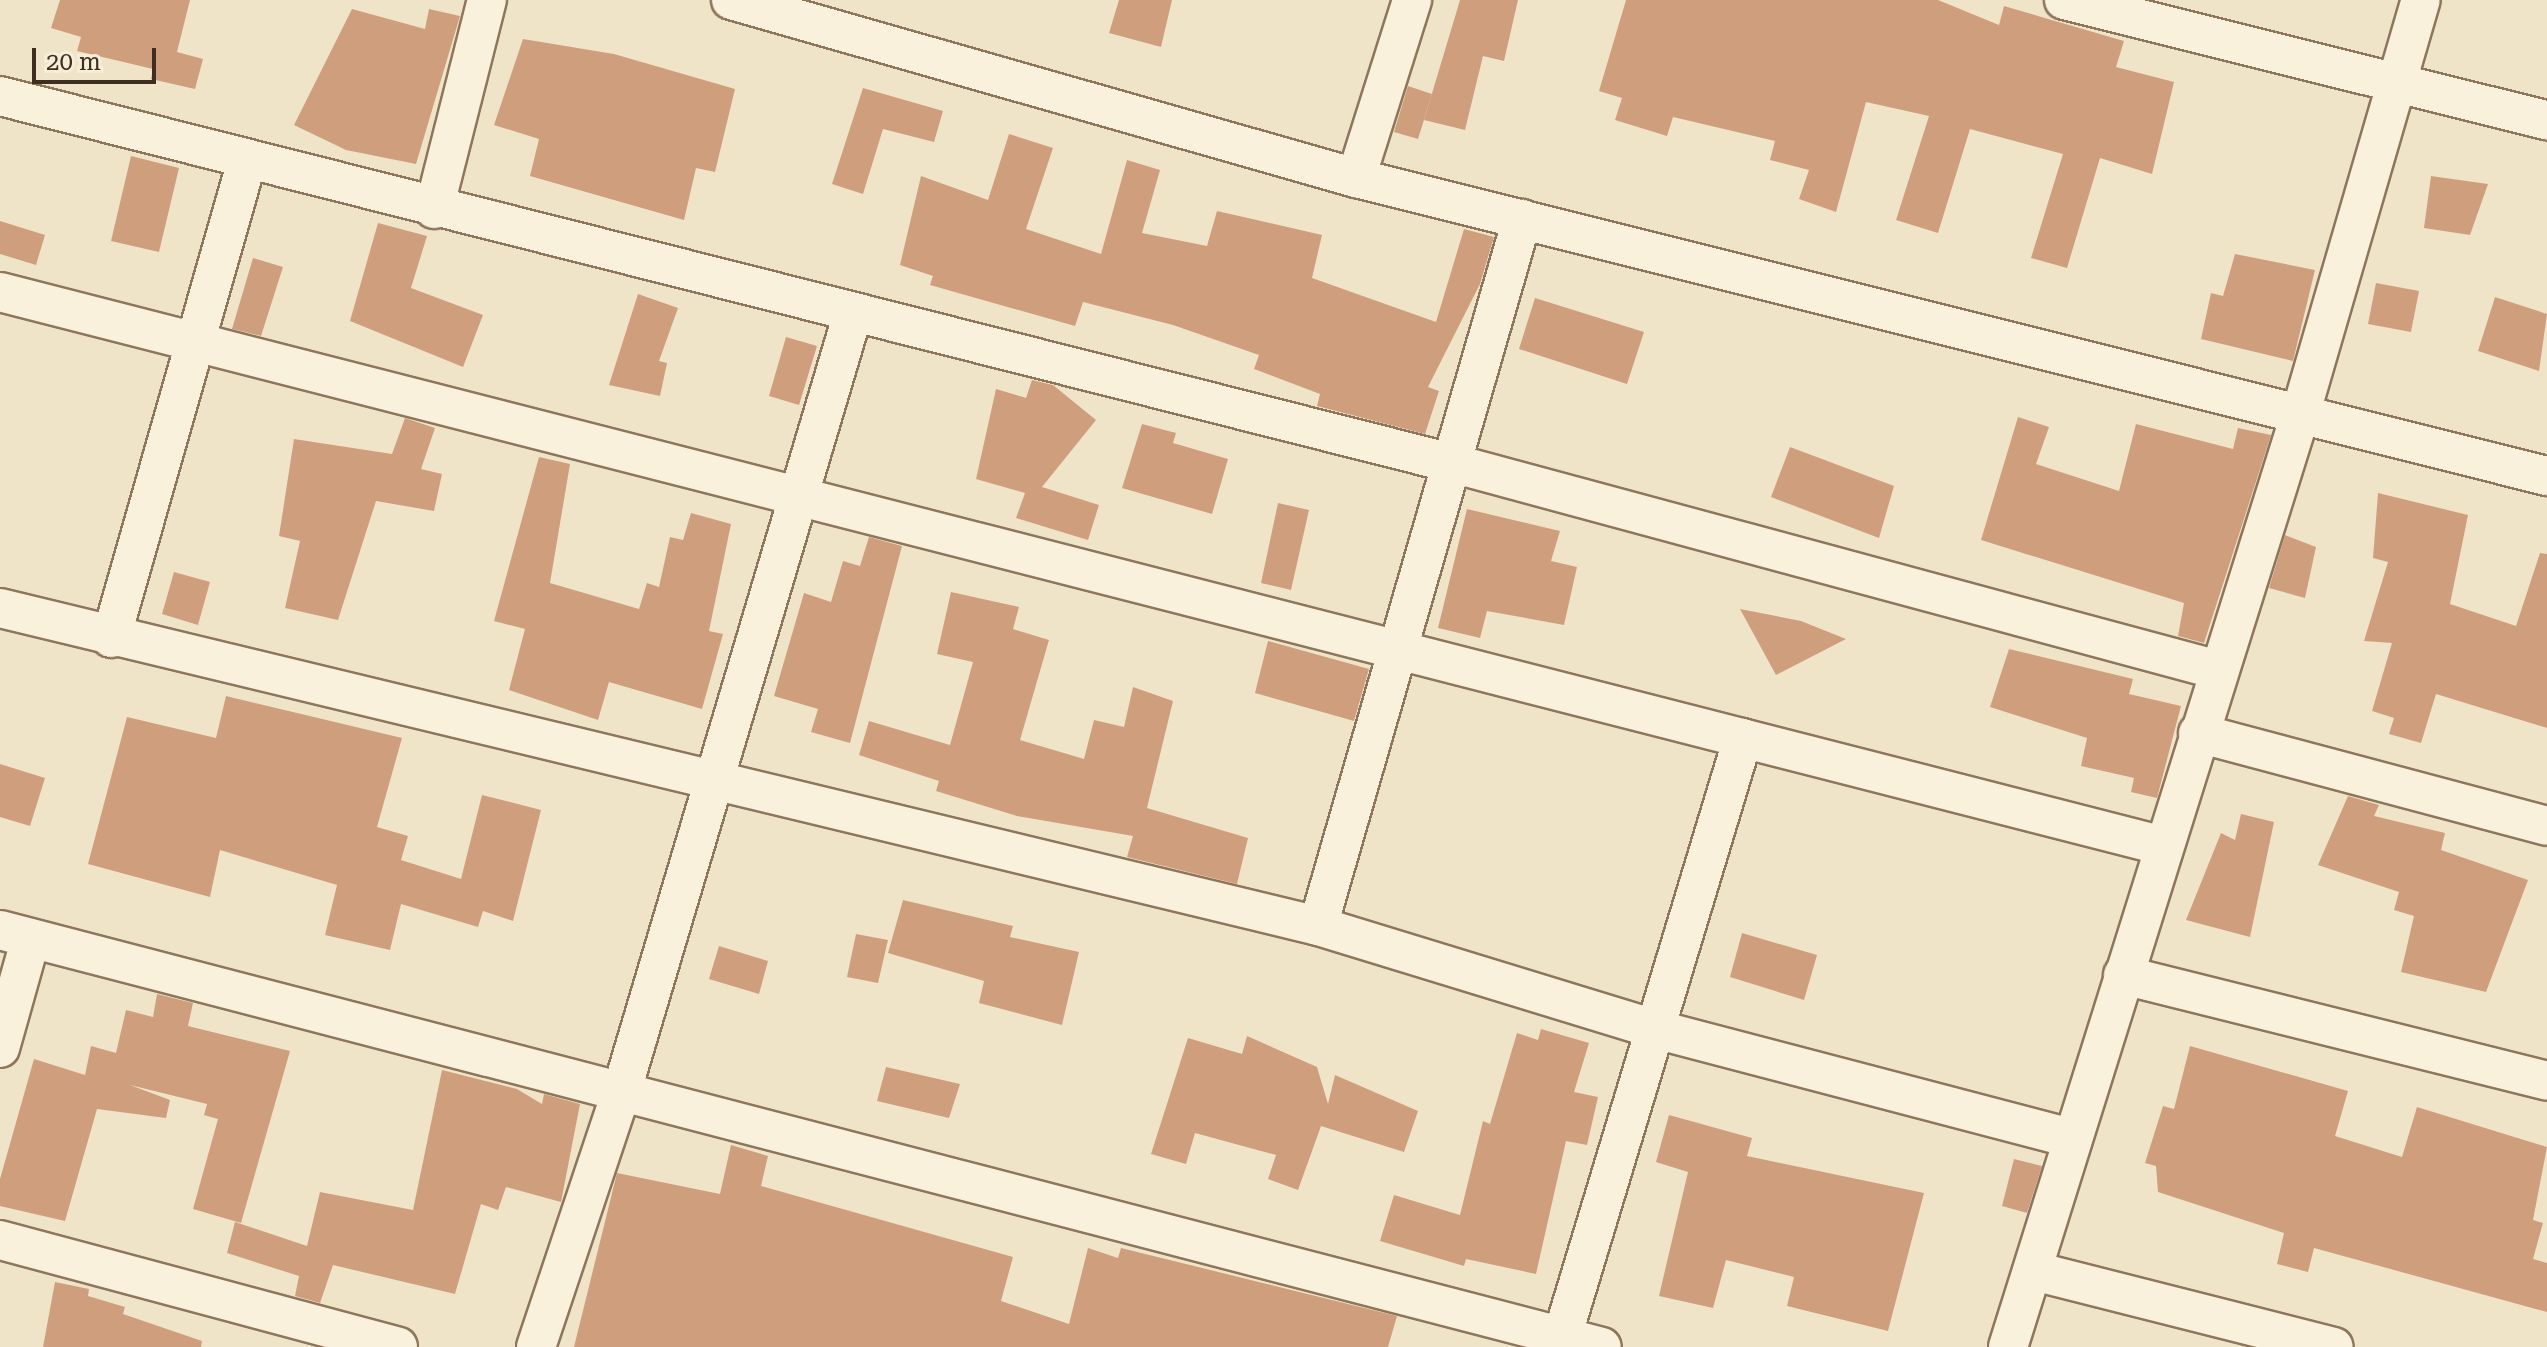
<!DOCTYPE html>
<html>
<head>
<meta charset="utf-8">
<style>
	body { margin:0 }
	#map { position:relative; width:2547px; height:1347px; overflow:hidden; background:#f0e4c8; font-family:"Roboto Serif",serif }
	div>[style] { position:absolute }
	.building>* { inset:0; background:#cf9f7d }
	.roads { filter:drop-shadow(2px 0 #8d765c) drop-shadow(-2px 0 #8d765c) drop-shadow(0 2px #8d765c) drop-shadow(0 -2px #8d765c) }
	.street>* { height:38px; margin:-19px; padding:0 19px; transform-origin:19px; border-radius:19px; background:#faf1dc }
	span { translate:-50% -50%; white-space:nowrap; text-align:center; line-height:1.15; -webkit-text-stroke:8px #f7eed8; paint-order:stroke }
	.scale { position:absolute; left:32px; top:48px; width:124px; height:36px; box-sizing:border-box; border:4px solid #3d2e20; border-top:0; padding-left:10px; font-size:24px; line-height:28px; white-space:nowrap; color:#3d2e20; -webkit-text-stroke:6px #f7eed8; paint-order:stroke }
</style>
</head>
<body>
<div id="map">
	<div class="building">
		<i style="clip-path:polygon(60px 0,190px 0,177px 52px,203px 59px,195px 89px,151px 79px,153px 69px,77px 51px,81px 37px,51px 28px)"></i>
		<i style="clip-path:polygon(1119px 0,1172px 0,1161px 47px,1109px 33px)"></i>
		<i style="clip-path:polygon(1460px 0,1518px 0,1504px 61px,1483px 56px,1465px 130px,1424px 120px)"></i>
		<i style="clip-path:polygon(1626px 0,1938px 0,1999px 25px,2004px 6px,2124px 41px,2116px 67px,2174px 82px,2152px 174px,2100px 158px,2067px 268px,2031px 258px,2063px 154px,1970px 129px,1938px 233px,1896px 220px,1929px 116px,1866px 102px,1836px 212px,1799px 199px,1809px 170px,1770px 160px,1775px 141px,1673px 117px,1667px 136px,1615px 120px,1622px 98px,1599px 91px)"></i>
		<i style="clip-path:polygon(352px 9px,425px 29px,429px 9px,460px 16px,416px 164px,346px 150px,294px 125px)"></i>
		<i style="clip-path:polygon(523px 39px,614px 54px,735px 89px,715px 172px,696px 168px,684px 220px,530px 176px,539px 139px,494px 125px)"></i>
		<i style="clip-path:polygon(1408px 86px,1432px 94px,1418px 139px,1394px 132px)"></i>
		<i style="clip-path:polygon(863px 88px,943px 111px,934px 142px,883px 129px,863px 194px,832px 184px)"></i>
		<i style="clip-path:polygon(1009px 134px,1053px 148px,1026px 229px,1101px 254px,1127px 160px,1160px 170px,1142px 233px,1207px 246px,1217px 211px,1322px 235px,1312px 278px,1436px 322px,1464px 229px,1494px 237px,1480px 284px,1428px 387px,1439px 391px,1425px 434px,1317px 406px,1320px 394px,1254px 369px,1259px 355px,1173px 325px,1083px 302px,1075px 326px,930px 285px,933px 276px,900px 265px,921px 176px,988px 200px)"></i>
		<i style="clip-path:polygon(131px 156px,179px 168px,159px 252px,111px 241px)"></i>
		<i style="clip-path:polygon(2431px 176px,2488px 184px,2470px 235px,2424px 228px)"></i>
		<i style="clip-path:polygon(0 221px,45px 235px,36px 265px,0 254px)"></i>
		<i style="clip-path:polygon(378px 223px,427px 236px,411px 288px,483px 315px,463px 367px,350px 321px)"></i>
		<i style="clip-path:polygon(2235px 254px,2315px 270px,2293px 361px,2201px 339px,2211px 293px,2223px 296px)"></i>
		<i style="clip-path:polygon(253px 258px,283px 267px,261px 336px,232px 329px)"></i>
		<i style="clip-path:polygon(2376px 283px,2419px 291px,2411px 332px,2368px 324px)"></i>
		<i style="clip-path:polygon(638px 294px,678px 308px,659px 361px,667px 363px,660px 396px,609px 385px)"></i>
		<i style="clip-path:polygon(2495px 297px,2547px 314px,2539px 371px,2478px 351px)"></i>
		<i style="clip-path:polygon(1535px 298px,1644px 332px,1627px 384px,1519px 349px)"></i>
		<i style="clip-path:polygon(786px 337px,817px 346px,799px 405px,769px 396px)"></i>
		<i style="clip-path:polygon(1032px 380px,1053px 385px,1096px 420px,1042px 487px,1099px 505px,1088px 540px,1016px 518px,1025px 493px,976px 479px,996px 389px,1026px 398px)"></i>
		<i style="clip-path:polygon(2018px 417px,2049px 427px,2036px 464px,2119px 491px,2136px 424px,2233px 449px,2238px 428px,2271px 435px,2204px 643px,2178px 636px,2184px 603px,1981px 540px)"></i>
		<i style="clip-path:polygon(405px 418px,435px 428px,421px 469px,442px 474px,434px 511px,376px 501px,338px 620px,285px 608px,300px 541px,279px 536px,294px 439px,392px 454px)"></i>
		<i style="clip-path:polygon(1142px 424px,1176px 433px,1173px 443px,1228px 459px,1212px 514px,1122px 488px)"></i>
		<i style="clip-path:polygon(1790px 447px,1894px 486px,1879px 538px,1771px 497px)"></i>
		<i style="clip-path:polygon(539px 457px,570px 464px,550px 583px,639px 609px,647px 583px,659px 587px,670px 537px,683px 540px,691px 513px,731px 524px,709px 631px,723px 634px,702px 709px,609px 682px,598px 720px,509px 690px,525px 629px,494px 621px)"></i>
		<i style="clip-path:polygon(2378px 493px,2468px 515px,2450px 604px,2516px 626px,2540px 553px,2547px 554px,2547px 728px,2436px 694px,2421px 743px,2389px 734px,2394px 718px,2372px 711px,2392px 643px,2364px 641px,2388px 562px,2373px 558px)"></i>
		<i style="clip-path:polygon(1278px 503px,1309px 510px,1291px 590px,1261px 583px)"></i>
		<i style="clip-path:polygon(1467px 509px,1560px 531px,1551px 561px,1577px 567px,1564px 625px,1487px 611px,1480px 638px,1438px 628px)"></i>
		<i style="clip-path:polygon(2285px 535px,2316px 547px,2305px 598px,2269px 588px)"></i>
		<i style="clip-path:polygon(869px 537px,902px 546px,850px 743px,811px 732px,818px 709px,774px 696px,804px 593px,831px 602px,843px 561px,860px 566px)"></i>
		<i style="clip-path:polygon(174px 572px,210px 582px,198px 625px,162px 614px)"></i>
		<i style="clip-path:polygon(951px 592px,1019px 607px,1013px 629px,1049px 640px,1020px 740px,1084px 759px,1094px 720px,1124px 727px,1133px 687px,1173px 701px,1147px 808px,1248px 838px,1237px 884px,1127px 857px,1133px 836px,1017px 816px,936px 791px,939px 781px,859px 755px,869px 721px,950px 745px,973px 662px,937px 654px)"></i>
		<i style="clip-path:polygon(1740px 609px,1801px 621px,1846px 639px,1776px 675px)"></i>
		<i style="clip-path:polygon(1268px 641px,1369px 669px,1354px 721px,1255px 693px)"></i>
		<i style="clip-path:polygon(2009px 649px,2133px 679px,2129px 694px,2181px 706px,2157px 798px,2131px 792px,2134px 778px,2081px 766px,2087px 738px,1990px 707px)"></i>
		<i style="clip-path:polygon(226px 696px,402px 738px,377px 827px,408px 836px,401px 860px,461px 879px,482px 795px,541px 810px,513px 921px,483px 911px,478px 927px,401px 904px,390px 950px,325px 935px,337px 885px,220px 850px,210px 897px,88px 864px,127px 717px,216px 738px)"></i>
		<i style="clip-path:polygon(0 764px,45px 778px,30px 826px,0 817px)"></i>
		<i style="clip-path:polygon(2348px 796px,2379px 805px,2374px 816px,2445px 833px,2441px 850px,2528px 880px,2486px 992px,2401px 972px,2414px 916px,2394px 910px,2399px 892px,2318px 865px)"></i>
		<i style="clip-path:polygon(2241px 814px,2274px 822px,2250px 937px,2186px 920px,2221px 833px,2235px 840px)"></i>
		<i style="clip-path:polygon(903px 900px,1013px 926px,1010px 937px,1079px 952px,1062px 1025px,979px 1003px,984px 981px,888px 953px)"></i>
		<i style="clip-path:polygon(1742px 933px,1817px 955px,1804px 1000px,1730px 977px)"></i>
		<i style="clip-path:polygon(856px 934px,888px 940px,878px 983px,847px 977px)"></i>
		<i style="clip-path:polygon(719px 946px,768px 961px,759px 994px,709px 979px)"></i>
		<i style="clip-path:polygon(157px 994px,193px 1003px,188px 1026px,290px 1051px,241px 1223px,193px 1209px,218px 1119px,204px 1115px,207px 1104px,130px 1085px,170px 1100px,166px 1118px,97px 1109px,65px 1221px,0 1206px,0 1179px,34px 1059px,85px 1075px,91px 1046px,116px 1053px,126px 1010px,153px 1017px)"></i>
		<i style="clip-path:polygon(1541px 1029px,1589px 1043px,1574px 1092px,1598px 1097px,1587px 1145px,1566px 1141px,1536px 1274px,1466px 1259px,1464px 1266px,1380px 1241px,1394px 1195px,1460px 1215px,1483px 1121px,1490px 1124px,1517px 1033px,1538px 1040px)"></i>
		<i style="clip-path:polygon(1247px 1036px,1317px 1067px,1328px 1104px,1335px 1075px,1418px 1111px,1404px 1152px,1321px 1126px,1298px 1190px,1268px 1179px,1276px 1155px,1195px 1133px,1186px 1164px,1151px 1154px,1188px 1038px,1242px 1054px)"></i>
		<i style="clip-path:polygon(2190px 1046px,2348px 1091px,2335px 1136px,2402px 1157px,2417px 1107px,2547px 1147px,2533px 1220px,2543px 1223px,2533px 1259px,2547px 1263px,2547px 1312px,2314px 1248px,2308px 1272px,2277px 1264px,2284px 1233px,2158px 1192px,2156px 1166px,2145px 1163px,2163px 1106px,2174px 1109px)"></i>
		<i style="clip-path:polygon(886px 1067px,960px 1084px,949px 1118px,877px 1101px)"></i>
		<i style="clip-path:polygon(442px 1070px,517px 1089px,542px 1104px,544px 1094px,580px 1104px,561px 1202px,506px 1187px,498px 1210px,481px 1204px,455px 1294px,333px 1265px,320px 1303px,295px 1296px,299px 1276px,227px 1253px,235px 1222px,307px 1246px,320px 1192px,413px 1210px)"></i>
		<i style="clip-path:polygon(1669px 1115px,1752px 1138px,1747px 1156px,1924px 1193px,1888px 1331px,1787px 1306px,1794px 1277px,1726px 1260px,1713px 1308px,1659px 1296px,1688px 1172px,1656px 1162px)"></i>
		<i style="clip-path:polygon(731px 1145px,768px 1156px,761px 1186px,1013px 1257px,1001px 1301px,1069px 1324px,1088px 1248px,1118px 1258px,1121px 1248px,1397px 1316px,1388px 1347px,574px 1347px,617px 1173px,720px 1194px)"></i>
		<i style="clip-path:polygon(2014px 1159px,2042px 1166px,2027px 1213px,2002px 1206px)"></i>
		<i style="clip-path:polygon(55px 1282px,89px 1289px,88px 1296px,125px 1307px,123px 1314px,202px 1341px,201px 1347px,43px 1347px)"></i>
	</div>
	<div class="roads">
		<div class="street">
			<i style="left:731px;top:0;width:650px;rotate:15.9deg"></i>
			<i style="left:1356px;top:178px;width:1228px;rotate:14.05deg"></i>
			<i style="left:2064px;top:0;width:498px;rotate:14deg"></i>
			<i style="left:0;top:96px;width:1501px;rotate:14.19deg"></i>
			<i style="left:1455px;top:464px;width:790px;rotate:15.11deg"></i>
			<i style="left:1356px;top:178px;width:187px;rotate:-72.5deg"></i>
			<i style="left:434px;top:209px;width:216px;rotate:-75.8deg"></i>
			<i style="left:0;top:292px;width:2234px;rotate:14.36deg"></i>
			<i style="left:0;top:608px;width:1356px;rotate:13.56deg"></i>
			<i style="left:1318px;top:926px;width:348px;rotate:17deg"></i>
			<i style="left:1651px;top:1028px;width:436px;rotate:14.7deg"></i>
			<i style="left:111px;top:638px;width:495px;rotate:-74.1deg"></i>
			<i style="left:2198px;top:733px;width:361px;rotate:14.9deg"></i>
			<i style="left:1318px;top:926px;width:736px;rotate:-73.9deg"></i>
			<i style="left:0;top:930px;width:1655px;rotate:14.59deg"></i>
			<i style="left:2123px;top:975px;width:437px;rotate:14deg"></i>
			<i style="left:0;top:1048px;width:114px;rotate:-74.3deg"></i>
			<i style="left:0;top:1240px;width:412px;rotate:15deg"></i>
			<i style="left:2034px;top:1271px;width:309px;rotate:14.2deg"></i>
			<i style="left:536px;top:1347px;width:271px;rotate:-71.5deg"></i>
			<i style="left:622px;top:1090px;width:811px;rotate:-73.44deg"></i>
			<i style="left:1559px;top:1347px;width:636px;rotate:-73.19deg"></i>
			<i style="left:2008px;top:1347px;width:980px;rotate:-72.6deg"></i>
			<i style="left:2301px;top:412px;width:429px;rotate:-73.8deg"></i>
		</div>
	</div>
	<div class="scale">20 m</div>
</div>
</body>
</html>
